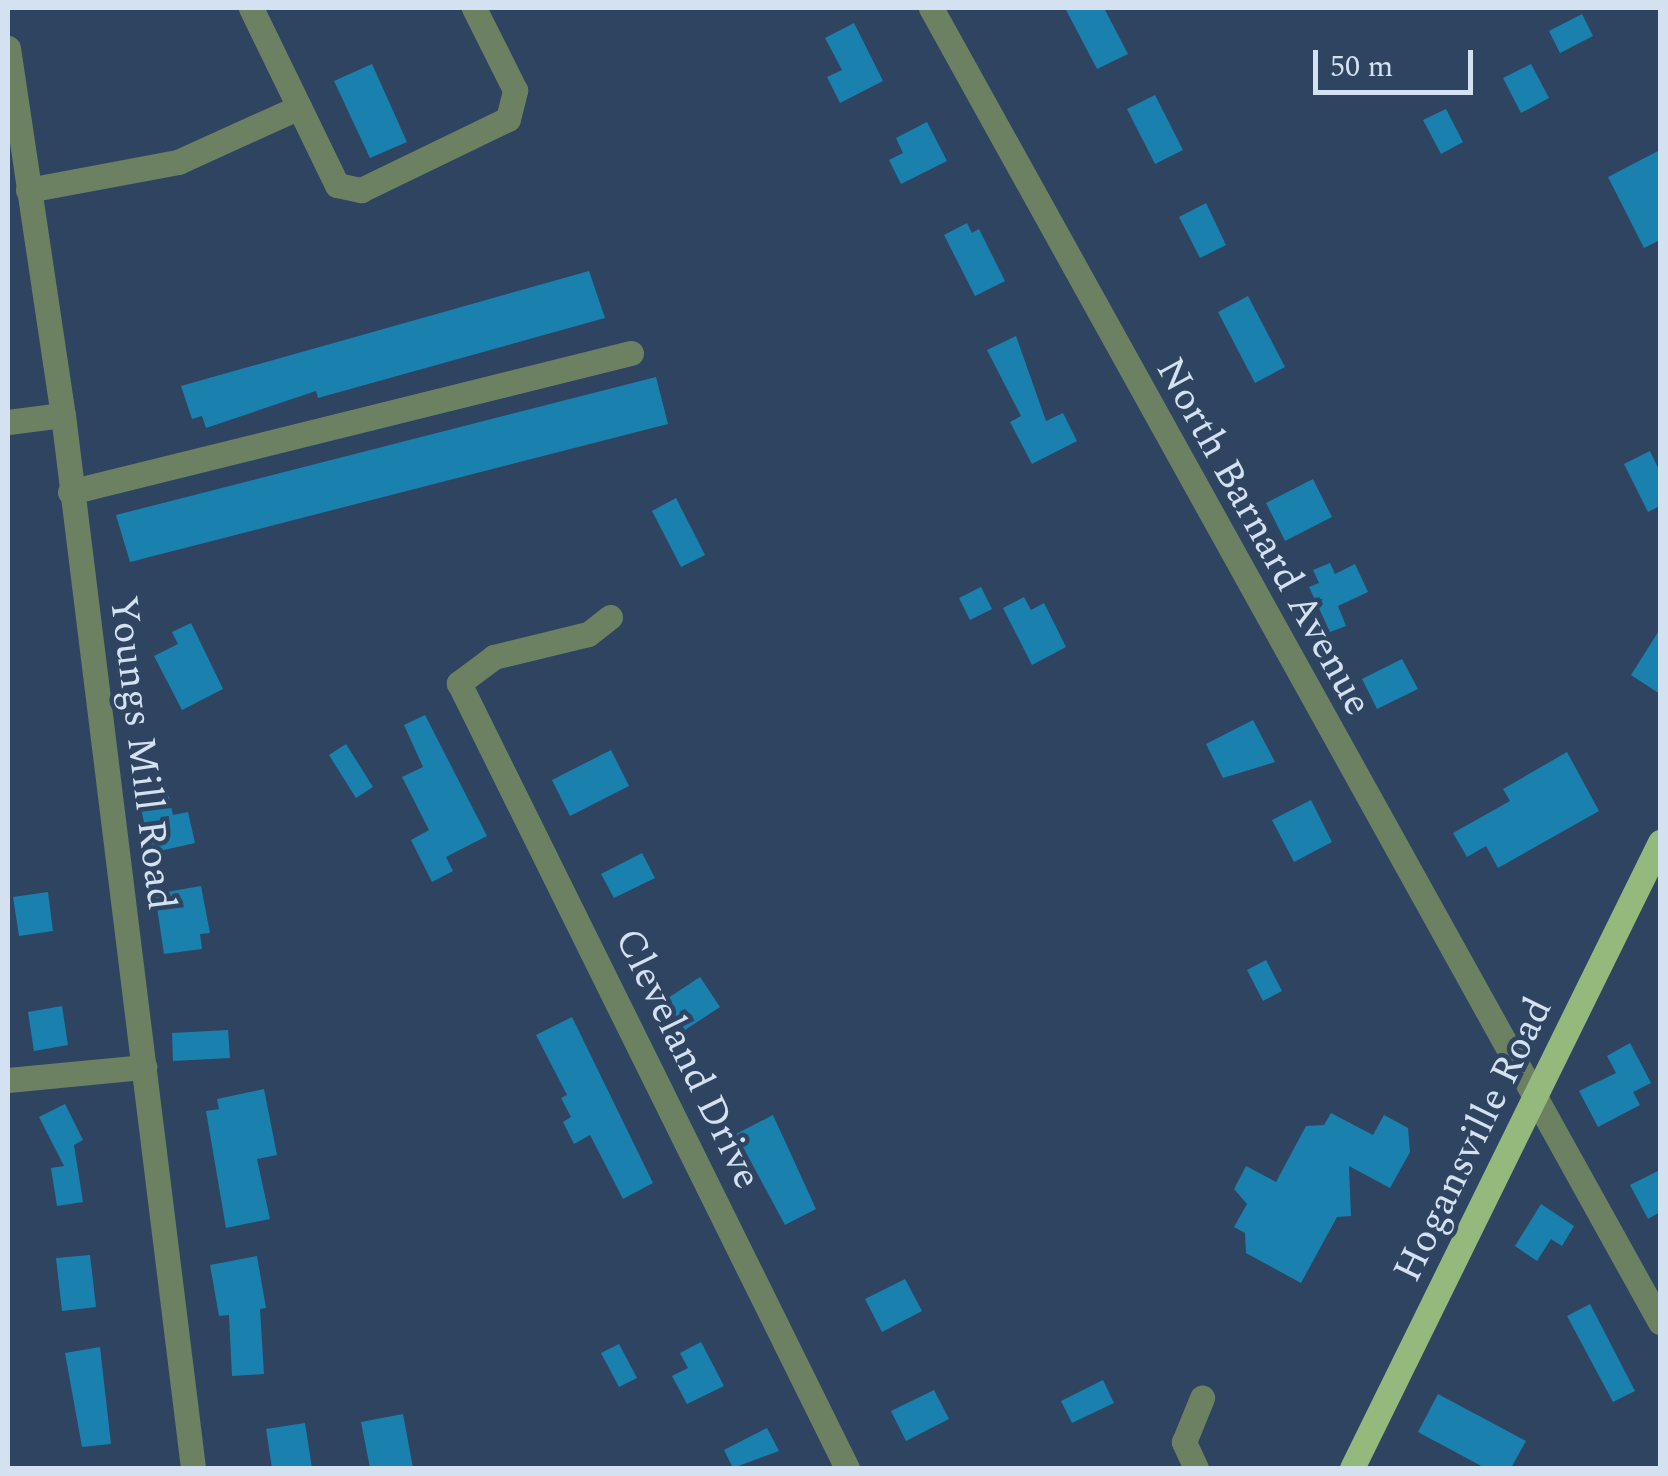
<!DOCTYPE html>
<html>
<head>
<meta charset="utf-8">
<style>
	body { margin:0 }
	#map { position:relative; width:1668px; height:1476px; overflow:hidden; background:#2f4460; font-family:Spectral,serif }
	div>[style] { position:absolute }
	.building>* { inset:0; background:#1a80ae }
	.minor>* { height:25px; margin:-12.5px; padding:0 12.5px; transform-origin:12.5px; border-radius:12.5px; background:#6c8062 }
	.major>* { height:25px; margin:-12.5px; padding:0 12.5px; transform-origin:12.5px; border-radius:12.5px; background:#93ba7c }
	span { translate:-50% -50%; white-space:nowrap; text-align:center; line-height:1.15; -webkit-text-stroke:9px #2f4460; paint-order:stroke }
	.street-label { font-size:40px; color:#d3e1f1 }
	.frame { position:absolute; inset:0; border:10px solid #d3e1f1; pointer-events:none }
	.scale { position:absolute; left:1313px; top:50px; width:160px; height:45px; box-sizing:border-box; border:5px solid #d3e1f1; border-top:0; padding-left:12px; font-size:30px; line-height:35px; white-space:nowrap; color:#d3e1f1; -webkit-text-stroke:8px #2f4460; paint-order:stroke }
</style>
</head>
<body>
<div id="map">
	<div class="building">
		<i style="clip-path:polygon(1065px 8px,1104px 8px,1128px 54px,1097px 69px)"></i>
		<i style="clip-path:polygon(1582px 14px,1593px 36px,1560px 53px,1549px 31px)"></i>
		<i style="clip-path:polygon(854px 23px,883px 81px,840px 103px,827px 77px,842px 70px,825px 38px)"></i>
		<i style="clip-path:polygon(372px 64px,407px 142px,370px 158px,334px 81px)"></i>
		<i style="clip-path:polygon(1531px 64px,1549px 98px,1521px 113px,1503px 78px)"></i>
		<i style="clip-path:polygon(1155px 95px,1183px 150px,1155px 164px,1127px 109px)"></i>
		<i style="clip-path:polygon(1446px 109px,1463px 142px,1441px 154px,1423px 120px)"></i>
		<i style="clip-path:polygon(927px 122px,947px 161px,901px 184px,889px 160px,903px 153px,896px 138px)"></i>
		<i style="clip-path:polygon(1660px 150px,1660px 240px,1644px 248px,1608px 177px)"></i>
		<i style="clip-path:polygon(1206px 203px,1226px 245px,1200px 258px,1179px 217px)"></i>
		<i style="clip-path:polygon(967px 223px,972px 233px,979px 229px,1005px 281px,975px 296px,944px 235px)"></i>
		<i style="clip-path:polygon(589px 271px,605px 318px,318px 398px,316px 391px,206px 428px,202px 416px,192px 419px,181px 386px)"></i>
		<i style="clip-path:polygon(1248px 296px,1285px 367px,1255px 383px,1218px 312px)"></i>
		<i style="clip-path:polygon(1016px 336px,1046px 421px,1063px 413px,1077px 441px,1032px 464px,1010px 422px,1021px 416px,987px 350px)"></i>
		<i style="clip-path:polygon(656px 377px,668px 424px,130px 562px,116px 515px)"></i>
		<i style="clip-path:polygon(1650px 451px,1660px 472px,1660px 506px,1648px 512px,1624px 464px)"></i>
		<i style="clip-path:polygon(1313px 479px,1332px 517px,1285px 541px,1266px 503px)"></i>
		<i style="clip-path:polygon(676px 498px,705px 555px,681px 567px,652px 511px)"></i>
		<i style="clip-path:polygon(1330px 563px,1335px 574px,1355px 564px,1368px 592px,1338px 606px,1346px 626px,1330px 632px,1309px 587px,1319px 583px,1313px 570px)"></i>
		<i style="clip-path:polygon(981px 587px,992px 609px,970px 620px,959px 598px)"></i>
		<i style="clip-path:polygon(1024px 597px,1031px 610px,1044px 603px,1066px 647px,1032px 665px,1003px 608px)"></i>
		<i style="clip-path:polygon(191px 623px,223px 689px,182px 710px,154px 656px,178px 644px,172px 632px)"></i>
		<i style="clip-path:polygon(1660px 629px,1660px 694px,1631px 675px)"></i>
		<i style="clip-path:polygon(1402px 659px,1418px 689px,1377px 709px,1362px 679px)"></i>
		<i style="clip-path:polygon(425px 715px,487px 836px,446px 857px,453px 871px,432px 882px,411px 840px,429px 830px,402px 777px,423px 767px,404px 725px)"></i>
		<i style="clip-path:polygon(1253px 720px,1275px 762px,1223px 778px,1206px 744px)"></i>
		<i style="clip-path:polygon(346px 744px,373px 787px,356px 798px,329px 755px)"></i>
		<i style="clip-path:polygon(611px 750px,629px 786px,570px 816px,552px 780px)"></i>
		<i style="clip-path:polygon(1567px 752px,1599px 811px,1498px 868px,1486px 846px,1467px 857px,1453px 833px,1510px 801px,1503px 789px)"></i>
		<i style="clip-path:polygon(166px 784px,173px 815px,188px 812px,195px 843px,151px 853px,137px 791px)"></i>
		<i style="clip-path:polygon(1311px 800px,1332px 842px,1294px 862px,1272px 820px)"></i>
		<i style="clip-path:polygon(642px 853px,655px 878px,614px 898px,601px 874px)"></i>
		<i style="clip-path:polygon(201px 886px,210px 933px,200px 934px,202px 949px,164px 954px,155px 894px)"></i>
		<i style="clip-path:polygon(48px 892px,53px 931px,19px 936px,13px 897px)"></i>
		<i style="clip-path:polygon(1266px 960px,1282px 991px,1263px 1001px,1247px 970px)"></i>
		<i style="clip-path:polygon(700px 977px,720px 1007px,685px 1030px,665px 1000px)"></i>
		<i style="clip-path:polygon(62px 1006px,68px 1045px,34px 1051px,28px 1012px)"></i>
		<i style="clip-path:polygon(572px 1017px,653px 1183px,623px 1199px,590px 1135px,574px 1144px,563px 1122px,571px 1117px,561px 1098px,567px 1095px,536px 1035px)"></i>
		<i style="clip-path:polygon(228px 1030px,230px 1058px,173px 1061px,172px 1033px)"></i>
		<i style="clip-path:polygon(1630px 1043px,1651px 1083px,1633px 1092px,1640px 1105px,1598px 1127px,1579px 1091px,1616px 1073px,1607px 1056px)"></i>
		<i style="clip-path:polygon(264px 1089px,277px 1155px,257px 1159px,270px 1219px,226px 1228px,206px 1111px,219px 1109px,217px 1099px)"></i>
		<i style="clip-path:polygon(65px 1104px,83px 1140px,74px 1145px,83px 1202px,57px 1206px,51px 1168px,64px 1166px,39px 1117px)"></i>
		<i style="clip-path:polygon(1331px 1113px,1373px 1135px,1384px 1115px,1408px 1128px,1410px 1152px,1390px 1188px,1349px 1166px,1351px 1216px,1337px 1217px,1301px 1283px,1246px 1253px,1245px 1233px,1234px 1227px,1247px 1204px,1234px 1189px,1246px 1166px,1276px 1182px,1306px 1126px,1324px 1125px)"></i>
		<i style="clip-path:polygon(773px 1115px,816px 1209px,785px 1225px,736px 1134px)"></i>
		<i style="clip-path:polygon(1660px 1170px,1660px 1212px,1648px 1219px,1630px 1185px)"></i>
		<i style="clip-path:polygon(1541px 1204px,1574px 1226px,1562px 1246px,1551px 1239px,1537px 1261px,1515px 1246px)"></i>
		<i style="clip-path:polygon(90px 1255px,96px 1307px,62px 1311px,56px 1258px)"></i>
		<i style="clip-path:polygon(257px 1256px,266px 1308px,260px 1309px,264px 1374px,232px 1376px,229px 1315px,219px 1316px,210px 1265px)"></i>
		<i style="clip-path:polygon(905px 1279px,922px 1311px,882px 1332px,865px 1299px)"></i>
		<i style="clip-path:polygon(1590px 1304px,1635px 1391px,1613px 1402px,1567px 1316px)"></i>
		<i style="clip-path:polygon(701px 1342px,724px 1386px,687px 1404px,672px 1376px,688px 1368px,680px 1353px)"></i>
		<i style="clip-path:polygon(619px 1344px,637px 1378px,619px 1387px,601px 1353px)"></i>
		<i style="clip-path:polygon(100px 1347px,111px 1444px,82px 1447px,65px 1353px)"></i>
		<i style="clip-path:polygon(1103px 1380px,1114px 1403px,1072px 1423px,1061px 1401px)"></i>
		<i style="clip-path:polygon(934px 1390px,949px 1419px,906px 1441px,891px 1411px)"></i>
		<i style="clip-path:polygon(1438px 1394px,1526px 1441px,1511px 1468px,1485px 1468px,1418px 1432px)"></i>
		<i style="clip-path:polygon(403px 1414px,413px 1468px,370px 1468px,361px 1422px)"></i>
		<i style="clip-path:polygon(305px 1423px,312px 1468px,272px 1468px,266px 1429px)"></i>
		<i style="clip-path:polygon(767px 1428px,779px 1451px,733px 1468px,724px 1450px)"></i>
	</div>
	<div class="minor">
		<i style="left:251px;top:8px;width:197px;rotate:64.1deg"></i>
		<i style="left:337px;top:185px;width:25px;rotate:12deg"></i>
		<i style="left:361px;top:190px;width:163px;rotate:-25.8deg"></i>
		<i style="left:508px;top:119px;width:30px;rotate:-76deg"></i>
		<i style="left:515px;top:90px;width:92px;rotate:-116.6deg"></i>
		<i style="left:931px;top:8px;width:1503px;rotate:60.98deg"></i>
		<i style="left:8px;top:48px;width:371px;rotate:81.5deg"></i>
		<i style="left:63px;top:415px;width:1061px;rotate:82.96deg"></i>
		<i style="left:28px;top:190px;width:153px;rotate:-10.6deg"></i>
		<i style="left:178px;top:162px;width:133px;rotate:-24.4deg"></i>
		<i style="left:8px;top:422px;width:55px;rotate:-7.3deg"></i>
		<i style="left:70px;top:492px;width:578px;rotate:-13.92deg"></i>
		<i style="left:610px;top:617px;width:28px;rotate:142deg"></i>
		<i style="left:588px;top:634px;width:97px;rotate:166.3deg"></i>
		<i style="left:494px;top:657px;width:44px;rotate:143.4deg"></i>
		<i style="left:459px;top:683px;width:876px;rotate:63.7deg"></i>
		<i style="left:8px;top:1080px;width:137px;rotate:-5.5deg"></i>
		<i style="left:1196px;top:1468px;width:29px;rotate:-115deg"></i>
		<i style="left:1184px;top:1442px;width:48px;rotate:-67.8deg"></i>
	</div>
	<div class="major">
		<i style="left:1352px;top:1468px;width:698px;rotate:-63.8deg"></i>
	</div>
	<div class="street-label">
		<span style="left:1263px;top:537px;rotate:61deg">North Barnard Avenue</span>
		<span style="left:141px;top:753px;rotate:83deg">Youngs Mill Road</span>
		<span style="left:687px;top:1059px;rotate:64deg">Cleveland Drive</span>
		<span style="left:1474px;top:1140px;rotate:-64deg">Hogansville Road</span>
	</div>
	<div class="frame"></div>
	<div class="scale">50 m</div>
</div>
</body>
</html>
